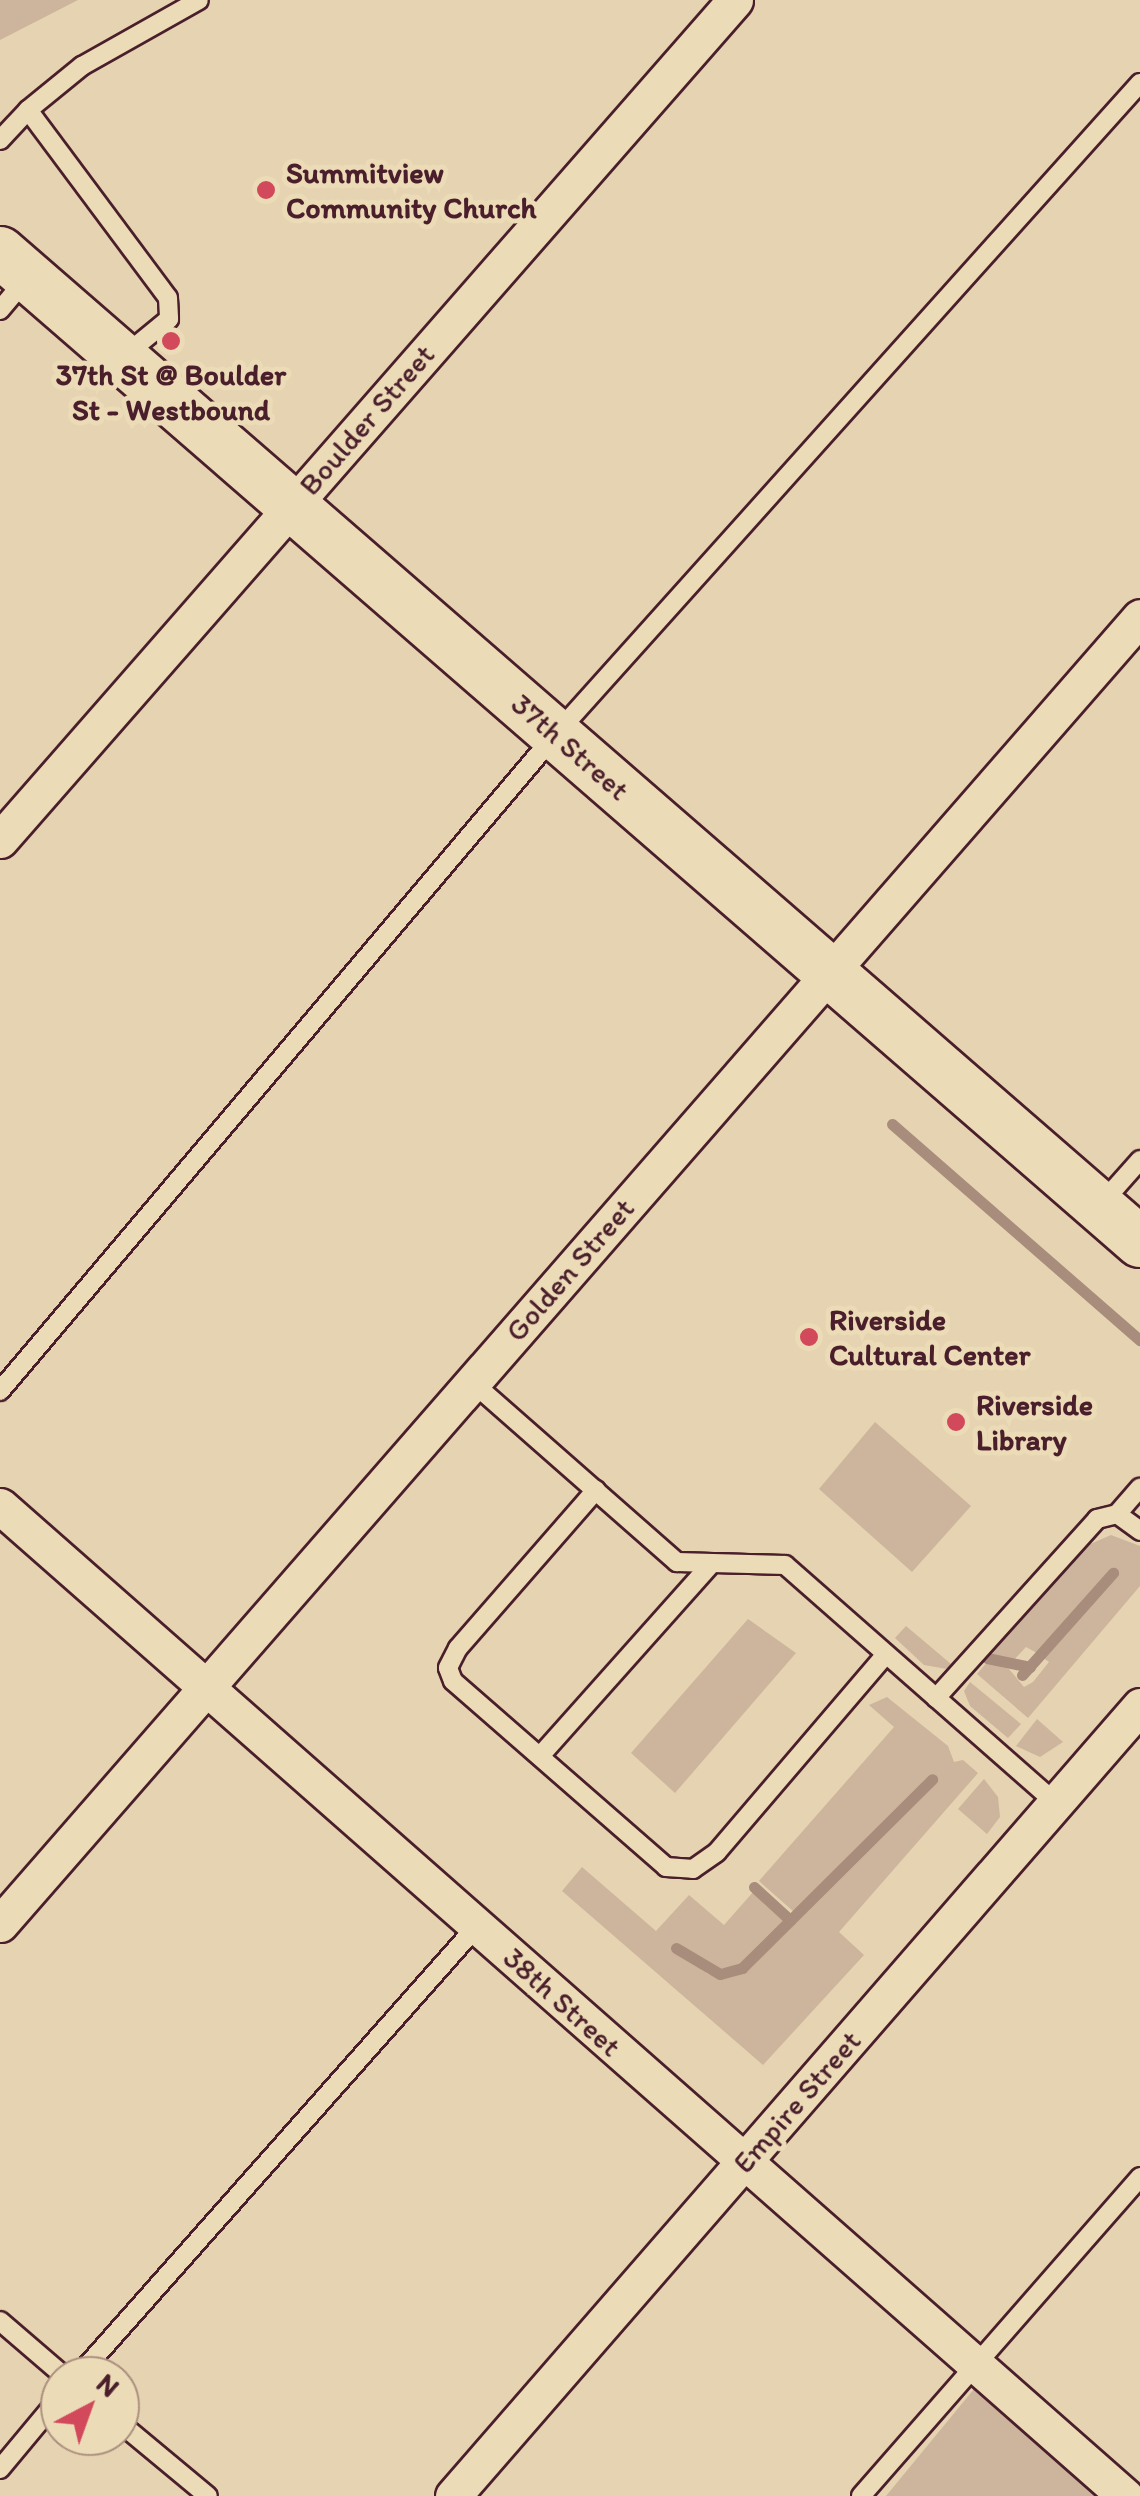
<!DOCTYPE html>
<html>
<head>
<meta charset="utf-8">
<style>
	body { margin:0 }
	#map { position:relative; width:1140px; height:2496px; overflow:hidden; background:#e6d3b1; font-family:Itim,sans-serif }
	div>[style] { position:absolute }
	.green>* { inset:0; background:#ccb59c }
	.stream>* { height:11px; margin:-5.5px; padding:0 5.5px; transform-origin:5.5px; border-radius:5.5px; background:#a88c7c }
	.roads { filter:drop-shadow(2px 0 #4a1f2b) drop-shadow(-2px 0 #4a1f2b) drop-shadow(0 2px #4a1f2b) drop-shadow(0 -2px #4a1f2b) }
	.lane>* { height:18px; margin:-9px; padding:0 9px; transform-origin:9px; border-radius:9px; background:#ecdbb7 }
	.street>* { height:35px; margin:-17.5px; padding:0 17.5px; transform-origin:17.5px; border-radius:17.5px; background:#ecdbb7 }
	.secondary>* { height:50px; margin:-25px; padding:0 25px; transform-origin:25px; border-radius:25px; background:#ecdbb7 }
	.dots>* { width:28px; height:28px; translate:-50% -50%; box-sizing:border-box; border:5px solid #ecdbb7; border-radius:50% }
	span { translate:-50% -50%; white-space:nowrap; text-align:center; line-height:1.15; -webkit-text-stroke:10px #ecdbb7; paint-order:stroke }
	.poi-label { font-size:30px; color:#4a1f2b; font-weight:700 }
	.left { translate:0 -50%; text-align:left }
	.street-label { font-size:30px; color:#4a1f2b }
	.north { position:absolute; left:40px; top:2356px; width:100px; height:100px; box-sizing:border-box; background:#ecdbb7; border:2px solid #ab907f; border-radius:50%; rotate:41deg; font-size:28px; font-weight:700; line-height:40px; text-align:center; color:#4a1f2b }
	.north::after { content:''; display:block; margin:auto; width:35px; height:45px; background:#d1495b; clip-path:polygon(50% 0,100% 100%,50% 72%,0 100%) }
</style>
</head>
<body>
<div id="map">
	<div class="green">
		<i style="clip-path:polygon(0 0,78px 0,0 40px)"></i>
		<i style="clip-path:polygon(875px 1422px,971px 1506px,912px 1572px,819px 1489px)"></i>
		<i style="clip-path:polygon(1111px 1535px,1140px 1546px,1140px 1586px,1028px 1718px,977px 1674px,987px 1662px,1009px 1669px,1024px 1687px,1033px 1682px,1049px 1662px,1042px 1657px,1117px 1569px,1037px 1653px,1026px 1647px,1012px 1662px,990px 1655px,1088px 1545px)"></i>
		<i style="clip-path:polygon(748px 1619px,796px 1653px,675px 1793px,631px 1753px)"></i>
		<i style="clip-path:polygon(906px 1626px,951px 1664px,947px 1669px,924px 1665px,895px 1638px)"></i>
		<i style="clip-path:polygon(970px 1682px,1021px 1724px,1008px 1738px,970px 1706px,964px 1691px)"></i>
		<i style="clip-path:polygon(887px 1697px,948px 1746px,954px 1762px,963px 1760px,978px 1773px,839px 1932px,864px 1955px,763px 2065px,562px 1891px,582px 1867px,656px 1931px,689px 1895px,724px 1925px,754px 1891px,786px 1920px,742px 1965px,719px 1969px,672px 1946px,708px 1974px,732px 1977px,747px 1969px,934px 1784px,936px 1775px,928px 1777px,794px 1912px,759px 1881px,894px 1727px,869px 1705px)"></i>
		<i style="clip-path:polygon(1037px 1719px,1063px 1742px,1040px 1757px,1016px 1746px)"></i>
		<i style="clip-path:polygon(984px 1779px,998px 1797px,1000px 1817px,987px 1834px,958px 1809px)"></i>
		<i style="clip-path:polygon(974px 2389px,1098px 2496px,886px 2496px)"></i>
	</div>
	<div class="stream">
		<i style="left:892px;top:1124px;width:329px;rotate:41.1deg"></i>
		<i style="left:987px;top:1658px;width:44px;rotate:11.8deg"></i>
		<i style="left:1022px;top:1675px;width:137px;rotate:-48.3deg"></i>
		<i style="left:754px;top:1887px;width:49px;rotate:42.5deg"></i>
		<i style="left:676px;top:1948px;width:51px;rotate:30.6deg"></i>
		<i style="left:720px;top:1974px;width:23px;rotate:-15deg"></i>
		<i style="left:742px;top:1968px;width:268px;rotate:-44.8deg"></i>
	</div>
	<div class="roads">
		<div class="lane">
			<i style="left:28px;top:110px;width:70px;rotate:-39.2deg"></i>
			<i style="left:82px;top:66px;width:134px;rotate:-29.4deg"></i>
			<i style="left:0;top:140px;width:41px;rotate:-47deg"></i>
			<i style="left:28px;top:110px;width:234px;rotate:53.3deg"></i>
			<i style="left:168px;top:298px;width:21px;rotate:87deg"></i>
			<i style="left:169px;top:319px;width:57px;rotate:140.7deg"></i>
			<i style="left:0;top:310px;width:40px;rotate:-50deg"></i>
			<i style="left:1101px;top:1204px;width:59px;rotate:-48.4deg"></i>
			<i style="left:472px;top:1382px;width:273px;rotate:41.3deg"></i>
			<i style="left:677px;top:1562px;width:108px;rotate:1.6deg"></i>
			<i style="left:785px;top:1565px;width:361px;rotate:41.3deg"></i>
			<i style="left:0;top:1391px;width:859px;rotate:-49.77deg"></i>
			<i style="left:555px;top:735px;width:876px;rotate:-48.1deg"></i>
			<i style="left:596px;top:1490px;width:210px;rotate:131.1deg"></i>
			<i style="left:458px;top:1648px;width:22px;rotate:117deg"></i>
			<i style="left:448px;top:1668px;width:14px;rotate:69deg"></i>
			<i style="left:453px;top:1681px;width:283px;rotate:41.1deg"></i>
			<i style="left:666px;top:1867px;width:27px;rotate:4deg"></i>
			<i style="left:693px;top:1869px;width:29px;rotate:-35deg"></i>
			<i style="left:717px;top:1852px;width:260px;rotate:-49.5deg"></i>
			<i style="left:1117px;top:1514px;width:35px;rotate:-49deg"></i>
			<i style="left:936px;top:1698px;width:241px;rotate:-48deg"></i>
			<i style="left:1097px;top:1519px;width:21px;rotate:-14deg"></i>
			<i style="left:1117px;top:1514px;width:29px;rotate:36deg"></i>
			<i style="left:540px;top:1756px;width:256px;rotate:-48.3deg"></i>
			<i style="left:0;top:2321px;width:84px;rotate:40.7deg"></i>
			<i style="left:78px;top:2376px;width:601px;rotate:-48.44deg"></i>
			<i style="left:120px;top:2423px;width:114px;rotate:39.7deg"></i>
			<i style="left:0;top:2469px;width:94px;rotate:-50.2deg"></i>
			<i style="left:861px;top:2496px;width:424px;rotate:-48.8deg"></i>
		</div>
		<div class="street">
			<i style="left:0;top:840px;width:1116px;rotate:-48.81deg"></i>
			<i style="left:0;top:1506px;width:1499px;rotate:41.35deg"></i>
			<i style="left:0;top:1924px;width:1734px;rotate:-48.9deg"></i>
			<i style="left:453px;top:2496px;width:1047px;rotate:-48.99deg"></i>
		</div>
		<div class="secondary">
			<i style="left:0;top:252px;width:1510px;rotate:40.97deg"></i>
		</div>
	</div>
	<div class="dots">
		<i style="left:266px;top:190px;background:#d1495b"></i>
		<i style="left:171px;top:341px;background:#d1495b"></i>
		<i style="left:809px;top:1337px;background:#d1495b"></i>
		<i style="left:956px;top:1422px;background:#d1495b"></i>
	</div>
	<div class="poi-label">
		<span class="left" style="left:286px;top:190px">Summitview<br>Community Church</span>
		<span style="left:171px;top:392px">37th St @ Boulder<br>St - Westbound</span>
		<span class="left" style="left:829px;top:1337px">Riverside<br>Cultural Center</span>
		<span class="left" style="left:976px;top:1422px">Riverside<br>Library</span>
	</div>
	<div class="street-label">
		<span style="left:367px;top:420px;rotate:-49deg">Boulder Street</span>
		<span style="left:570px;top:747px;rotate:41deg">37th Street</span>
		<span style="left:570px;top:1270px;rotate:-49deg">Golden Street</span>
		<span style="left:562px;top:2002px;rotate:42deg">38th Street</span>
		<span style="left:797px;top:2102px;rotate:-49deg">Empire Street</span>
	</div>
	<div class="north">N</div>
</div>
</body>
</html>
